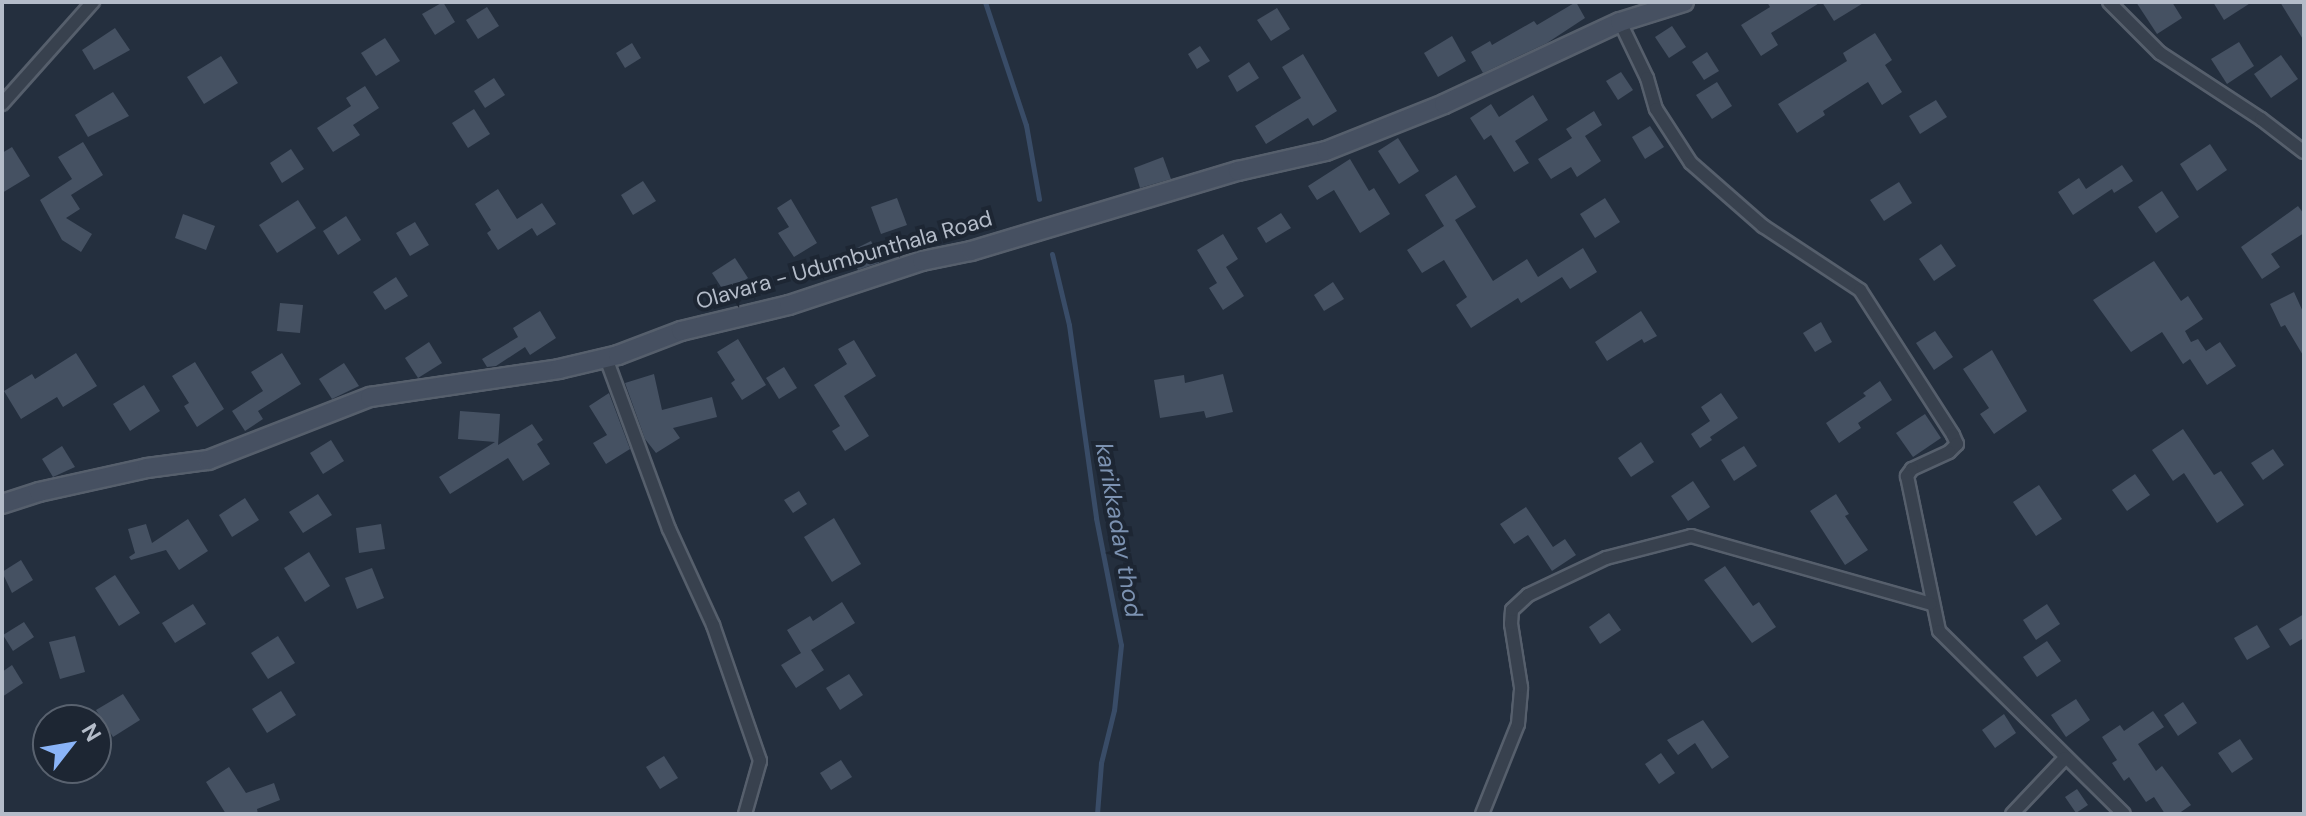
<!DOCTYPE html>
<html>
<head>
<meta charset="utf-8">
<style>
	body { margin:0 }
	#map { position:relative; width:2306px; height:816px; overflow:hidden; background:#242f3e; font-family:"DM Sans",sans-serif }
	div>[style] { position:absolute }
	.stream>* { height:5px; margin:-2.5px; padding:0 2.5px; transform-origin:2.5px; border-radius:2.5px; background:#394c67 }
	.building>* { inset:0; background:#455162 }
	.roads { filter:drop-shadow(2px 0 #565f6c) drop-shadow(-2px 0 #565f6c) drop-shadow(0 2px #565f6c) drop-shadow(0 -2px #565f6c) }
	.minor>* { height:12px; margin:-6px; padding:0 6px; transform-origin:6px; border-radius:6px; background:#38414e }
	.secondary>* { height:18px; margin:-9px; padding:0 9px; transform-origin:9px; border-radius:9px; background:#465061 }
	span { translate:-50% -50%; white-space:nowrap; text-align:center; line-height:1.15; -webkit-text-stroke:8px #1d2633; paint-order:stroke }
	.street-label { font-size:22px; color:#b4bcc9 }
	.water-label { font-size:24px; color:#7c92b1; font-style:italic }
	.frame { position:absolute; inset:0; border:4px solid #b4bcc9; pointer-events:none }
	.north { position:absolute; left:32px; top:704px; width:80px; height:80px; box-sizing:border-box; background:#1d2633; border:2px solid #59626f; border-radius:50%; rotate:59deg; font-size:22px; font-weight:700; line-height:32px; text-align:center; color:#b4bcc9 }
	.north::after { content:''; display:block; margin:auto; width:28px; height:36px; background:#8ab4f8; clip-path:polygon(50% 0,100% 100%,50% 72%,0 100%) }
</style>
</head>
<body>
<div id="map">
	<div class="stream">
		<i style="left:985px;top:2px;width:130px;rotate:71.6deg"></i>
		<i style="left:1026px;top:125px;width:75px;rotate:80deg"></i>
		<i style="left:1052px;top:254px;width:73px;rotate:76.5deg"></i>
		<i style="left:1069px;top:325px;width:195px;rotate:82deg"></i>
		<i style="left:1096px;top:518px;width:129px;rotate:78.9deg"></i>
		<i style="left:1121px;top:645px;width:65px;rotate:96.1deg"></i>
		<i style="left:1114px;top:710px;width:55px;rotate:103.8deg"></i>
		<i style="left:1101px;top:763px;width:51px;rotate:94.5deg"></i>
	</div>
	<div class="building">
		<i style="clip-path:polygon(443px 2px,455px 22px,435px 35px,422px 14px)"></i>
		<i style="clip-path:polygon(1576px 2px,1585px 18px,1547px 43px,1483px 73px,1471px 52px,1490px 41px,1492px 45px,1534px 21px,1537px 25px)"></i>
		<i style="clip-path:polygon(1767px 2px,1821px 2px,1771px 33px,1778px 45px,1761px 56px,1741px 25px,1770px 7px)"></i>
		<i style="clip-path:polygon(1822px 2px,1865px 2px,1834px 21px)"></i>
		<i style="clip-path:polygon(2136px 2px,2172px 2px,2182px 18px,2157px 34px)"></i>
		<i style="clip-path:polygon(2213px 2px,2252px 2px,2224px 20px)"></i>
		<i style="clip-path:polygon(2280px 2px,2304px 2px,2304px 41px)"></i>
		<i style="clip-path:polygon(487px 7px,499px 26px,478px 39px,466px 20px)"></i>
		<i style="clip-path:polygon(1277px 8px,1290px 29px,1271px 41px,1257px 20px)"></i>
		<i style="clip-path:polygon(1672px 26px,1686px 47px,1669px 58px,1655px 37px)"></i>
		<i style="clip-path:polygon(115px 28px,130px 50px,94px 70px,82px 50px)"></i>
		<i style="clip-path:polygon(1875px 33px,1892px 60px,1885px 65px,1902px 92px,1882px 105px,1868px 82px,1823px 111px,1825px 115px,1797px 133px,1778px 104px,1847px 61px,1843px 53px)"></i>
		<i style="clip-path:polygon(1452px 36px,1466px 61px,1438px 77px,1424px 53px)"></i>
		<i style="clip-path:polygon(385px 38px,400px 61px,376px 76px,361px 53px)"></i>
		<i style="clip-path:polygon(2239px 42px,2254px 66px,2227px 84px,2211px 59px)"></i>
		<i style="clip-path:polygon(632px 43px,641px 58px,625px 68px,616px 53px)"></i>
		<i style="clip-path:polygon(1200px 46px,1210px 61px,1197px 69px,1188px 54px)"></i>
		<i style="clip-path:polygon(1707px 52px,1719px 71px,1704px 80px,1692px 62px)"></i>
		<i style="clip-path:polygon(1303px 54px,1337px 111px,1313px 126px,1308px 118px,1266px 144px,1255px 126px,1301px 98px,1282px 67px)"></i>
		<i style="clip-path:polygon(2281px 55px,2298px 79px,2271px 98px,2254px 74px)"></i>
		<i style="clip-path:polygon(221px 56px,238px 83px,204px 104px,187px 77px)"></i>
		<i style="clip-path:polygon(1249px 62px,1259px 78px,1237px 92px,1228px 76px)"></i>
		<i style="clip-path:polygon(1621px 72px,1633px 90px,1618px 100px,1606px 81px)"></i>
		<i style="clip-path:polygon(494px 78px,505px 95px,485px 108px,474px 91px)"></i>
		<i style="clip-path:polygon(1717px 82px,1732px 106px,1712px 119px,1696px 95px)"></i>
		<i style="clip-path:polygon(365px 86px,379px 108px,353px 125px,360px 135px,333px 152px,317px 128px,351px 106px,346px 98px)"></i>
		<i style="clip-path:polygon(113px 92px,129px 116px,88px 137px,75px 115px)"></i>
		<i style="clip-path:polygon(1533px 95px,1548px 120px,1515px 141px,1529px 163px,1514px 172px,1491px 135px,1484px 140px,1470px 118px,1491px 104px,1499px 117px)"></i>
		<i style="clip-path:polygon(1936px 100px,1947px 117px,1920px 134px,1909px 116px)"></i>
		<i style="clip-path:polygon(474px 109px,490px 134px,468px 148px,452px 123px)"></i>
		<i style="clip-path:polygon(1594px 111px,1602px 125px,1585px 136px,1601px 161px,1577px 177px,1571px 167px,1551px 179px,1538px 159px,1572px 138px,1566px 129px)"></i>
		<i style="clip-path:polygon(1650px 126px,1664px 147px,1645px 159px,1632px 137px)"></i>
		<i style="clip-path:polygon(1398px 138px,1419px 171px,1399px 184px,1378px 151px)"></i>
		<i style="clip-path:polygon(83px 142px,103px 175px,71px 195px,80px 209px,66px 218px,92px 234px,81px 252px,62px 240px,40px 200px,72px 179px,58px 157px)"></i>
		<i style="clip-path:polygon(2210px 144px,2227px 170px,2197px 191px,2180px 164px)"></i>
		<i style="clip-path:polygon(12px 147px,30px 176px,2px 193px,2px 153px)"></i>
		<i style="clip-path:polygon(291px 149px,304px 169px,282px 183px,270px 163px)"></i>
		<i style="clip-path:polygon(1163px 157px,1171px 179px,1140px 188px,1134px 168px)"></i>
		<i style="clip-path:polygon(1350px 159px,1369px 191px,1374px 188px,1390px 214px,1360px 233px,1334px 190px,1317px 200px,1308px 186px)"></i>
		<i style="clip-path:polygon(2122px 165px,2133px 181px,2114px 193px,2112px 189px,2073px 215px,2058px 192px,2079px 178px,2086px 189px)"></i>
		<i style="clip-path:polygon(1456px 175px,1476px 207px,1455px 220px,1493px 281px,1527px 259px,1538px 277px,1583px 248px,1597px 272px,1570px 289px,1562px 277px,1521px 303px,1518px 298px,1471px 328px,1456px 305px,1467px 297px,1444px 260px,1422px 273px,1407px 250px,1444px 226px,1425px 195px)"></i>
		<i style="clip-path:polygon(643px 181px,656px 201px,633px 215px,621px 195px)"></i>
		<i style="clip-path:polygon(1899px 182px,1912px 203px,1884px 221px,1870px 200px)"></i>
		<i style="clip-path:polygon(498px 189px,517px 219px,542px 203px,556px 224px,537px 236px,532px 228px,498px 250px,487px 233px,491px 230px,475px 204px)"></i>
		<i style="clip-path:polygon(2162px 191px,2179px 217px,2156px 233px,2138px 207px)"></i>
		<i style="clip-path:polygon(897px 198px,907px 225px,881px 234px,871px 207px)"></i>
		<i style="clip-path:polygon(1605px 198px,1620px 222px,1595px 238px,1580px 214px)"></i>
		<i style="clip-path:polygon(791px 199px,817px 243px,794px 257px,778px 233px,789px 227px,777px 208px)"></i>
		<i style="clip-path:polygon(298px 200px,316px 228px,277px 253px,259px 225px)"></i>
		<i style="clip-path:polygon(2298px 206px,2304px 214px,2304px 233px,2271px 254px,2280px 267px,2262px 279px,2241px 247px)"></i>
		<i style="clip-path:polygon(1281px 213px,1291px 228px,1266px 243px,1257px 228px)"></i>
		<i style="clip-path:polygon(183px 214px,215px 226px,206px 250px,175px 238px)"></i>
		<i style="clip-path:polygon(346px 216px,361px 240px,338px 255px,323px 231px)"></i>
		<i style="clip-path:polygon(415px 222px,429px 245px,410px 256px,396px 233px)"></i>
		<i style="clip-path:polygon(1223px 234px,1238px 259px,1226px 267px,1244px 296px,1223px 310px,1209px 288px,1217px 283px,1197px 250px)"></i>
		<i style="clip-path:polygon(871px 241px,881px 262px,858px 270px,849px 252px)"></i>
		<i style="clip-path:polygon(1941px 244px,1956px 266px,1934px 281px,1919px 259px)"></i>
		<i style="clip-path:polygon(735px 258px,748px 278px,725px 293px,712px 273px)"></i>
		<i style="clip-path:polygon(2154px 261px,2181px 301px,2188px 296px,2203px 319px,2185px 331px,2191px 342px,2198px 339px,2206px 351px,2220px 342px,2236px 366px,2207px 385px,2190px 359px,2183px 364px,2162px 332px,2131px 352px,2093px 300px)"></i>
		<i style="clip-path:polygon(396px 277px,408px 296px,385px 310px,373px 292px)"></i>
		<i style="clip-path:polygon(1333px 282px,1344px 299px,1324px 311px,1314px 295px)"></i>
		<i style="clip-path:polygon(2294px 292px,2304px 314px,2304px 357px,2285px 325px,2281px 327px,2270px 304px)"></i>
		<i style="clip-path:polygon(280px 303px,303px 305px,300px 333px,277px 331px)"></i>
		<i style="clip-path:polygon(540px 311px,556px 338px,530px 355px,525px 347px,496px 366px,487px 367px,482px 359px,518px 337px,513px 328px)"></i>
		<i style="clip-path:polygon(1641px 311px,1657px 336px,1644px 343px,1642px 339px,1607px 361px,1595px 342px)"></i>
		<i style="clip-path:polygon(1821px 322px,1832px 342px,1815px 352px,1803px 333px)"></i>
		<i style="clip-path:polygon(1935px 331px,1953px 357px,1934px 370px,1916px 343px)"></i>
		<i style="clip-path:polygon(738px 339px,766px 385px,742px 400px,731px 383px,735px 380px,717px 352px)"></i>
		<i style="clip-path:polygon(854px 340px,876px 376px,844px 396px,869px 436px,845px 451px,832px 431px,840px 426px,814px 385px,847px 364px,838px 349px)"></i>
		<i style="clip-path:polygon(429px 342px,442px 363px,418px 378px,405px 358px)"></i>
		<i style="clip-path:polygon(1992px 350px,2027px 411px,1994px 434px,1980px 414px,1989px 408px,1963px 369px)"></i>
		<i style="clip-path:polygon(76px 353px,97px 386px,63px 407px,57px 397px,21px 419px,4px 391px,32px 374px,35px 379px)"></i>
		<i style="clip-path:polygon(282px 353px,301px 384px,258px 411px,263px 419px,245px 431px,232px 411px,263px 391px,251px 372px)"></i>
		<i style="clip-path:polygon(195px 362px,224px 409px,197px 427px,184px 406px,189px 403px,172px 376px)"></i>
		<i style="clip-path:polygon(344px 363px,359px 386px,332px 399px,319px 379px)"></i>
		<i style="clip-path:polygon(784px 367px,797px 388px,779px 399px,766px 378px)"></i>
		<i style="clip-path:polygon(654px 374px,662px 410px,712px 397px,717px 417px,673px 428px,680px 438px,656px 453px,645px 439px,625px 383px)"></i>
		<i style="clip-path:polygon(1223px 374px,1233px 412px,1206px 418px,1204px 411px,1160px 418px,1154px 380px,1184px 375px,1185px 383px)"></i>
		<i style="clip-path:polygon(1880px 381px,1892px 400px,1858px 423px,1861px 428px,1839px 443px,1826px 423px,1866px 396px,1863px 393px)"></i>
		<i style="clip-path:polygon(144px 385px,160px 411px,130px 431px,113px 404px)"></i>
		<i style="clip-path:polygon(609px 393px,630px 449px,606px 464px,593px 443px,607px 435px,589px 406px)"></i>
		<i style="clip-path:polygon(1721px 393px,1738px 418px,1710px 437px,1712px 440px,1700px 448px,1691px 434px,1710px 421px,1701px 407px)"></i>
		<i style="clip-path:polygon(460px 411px,500px 414px,498px 445px,532px 424px,543px 440px,537px 444px,550px 464px,523px 481px,508px 458px,450px 494px,439px 477px,495px 442px,458px 439px)"></i>
		<i style="clip-path:polygon(1925px 414px,1941px 438px,1913px 457px,1896px 433px)"></i>
		<i style="clip-path:polygon(2183px 429px,2214px 475px,2221px 471px,2244px 505px,2217px 523px,2184px 473px,2173px 481px,2152px 450px)"></i>
		<i style="clip-path:polygon(331px 440px,344px 461px,323px 474px,310px 453px)"></i>
		<i style="clip-path:polygon(1641px 442px,1654px 462px,1631px 477px,1618px 458px)"></i>
		<i style="clip-path:polygon(62px 446px,75px 467px,53px 477px,42px 459px)"></i>
		<i style="clip-path:polygon(1744px 446px,1757px 466px,1734px 481px,1721px 460px)"></i>
		<i style="clip-path:polygon(2273px 449px,2284px 465px,2263px 480px,2251px 463px)"></i>
		<i style="clip-path:polygon(2135px 474px,2150px 495px,2127px 511px,2112px 490px)"></i>
		<i style="clip-path:polygon(1693px 481px,1710px 507px,1688px 521px,1671px 496px)"></i>
		<i style="clip-path:polygon(2039px 485px,2062px 519px,2036px 536px,2013px 502px)"></i>
		<i style="clip-path:polygon(799px 491px,807px 504px,793px 513px,784px 500px)"></i>
		<i style="clip-path:polygon(318px 494px,332px 515px,303px 533px,289px 512px)"></i>
		<i style="clip-path:polygon(1836px 494px,1849px 514px,1845px 516px,1868px 550px,1845px 565px,1810px 511px)"></i>
		<i style="clip-path:polygon(245px 498px,259px 520px,232px 537px,219px 515px)"></i>
		<i style="clip-path:polygon(1526px 507px,1553px 547px,1565px 539px,1576px 555px,1552px 571px,1528px 535px,1514px 544px,1500px 524px)"></i>
		<i style="clip-path:polygon(834px 518px,861px 564px,832px 582px,804px 537px)"></i>
		<i style="clip-path:polygon(188px 519px,208px 551px,179px 570px,166px 550px,131px 560px,129px 557px,135px 553px,128px 529px,146px 524px,152px 543px)"></i>
		<i style="clip-path:polygon(381px 524px,385px 549px,359px 553px,356px 528px)"></i>
		<i style="clip-path:polygon(309px 552px,330px 586px,305px 602px,284px 568px)"></i>
		<i style="clip-path:polygon(21px 560px,33px 580px,12px 593px,2px 572px)"></i>
		<i style="clip-path:polygon(1725px 566px,1753px 606px,1759px 602px,1776px 627px,1752px 643px,1704px 580px)"></i>
		<i style="clip-path:polygon(372px 568px,384px 598px,357px 609px,345px 578px)"></i>
		<i style="clip-path:polygon(115px 575px,140px 613px,119px 626px,95px 588px)"></i>
		<i style="clip-path:polygon(842px 602px,855px 623px,811px 650px,824px 670px,796px 688px,781px 665px,801px 653px,787px 630px,810px 616px,813px 621px)"></i>
		<i style="clip-path:polygon(193px 604px,206px 624px,175px 643px,162px 623px)"></i>
		<i style="clip-path:polygon(2047px 604px,2060px 624px,2036px 640px,2023px 620px)"></i>
		<i style="clip-path:polygon(1609px 613px,1621px 630px,1600px 644px,1589px 627px)"></i>
		<i style="clip-path:polygon(2304px 614px,2304px 638px,2290px 646px,2279px 629px)"></i>
		<i style="clip-path:polygon(24px 622px,34px 637px,13px 651px,3px 635px)"></i>
		<i style="clip-path:polygon(2257px 625px,2270px 647px,2247px 660px,2234px 638px)"></i>
		<i style="clip-path:polygon(75px 636px,85px 672px,60px 679px,49px 642px)"></i>
		<i style="clip-path:polygon(278px 636px,295px 663px,268px 679px,251px 653px)"></i>
		<i style="clip-path:polygon(2047px 641px,2061px 661px,2037px 677px,2023px 657px)"></i>
		<i style="clip-path:polygon(12px 665px,23px 683px,2px 697px,2px 672px)"></i>
		<i style="clip-path:polygon(849px 674px,863px 695px,840px 710px,826px 688px)"></i>
		<i style="clip-path:polygon(281px 691px,296px 715px,267px 733px,252px 709px)"></i>
		<i style="clip-path:polygon(123px 694px,140px 720px,113px 737px,96px 710px)"></i>
		<i style="clip-path:polygon(2076px 699px,2090px 720px,2066px 737px,2051px 715px)"></i>
		<i style="clip-path:polygon(2183px 702px,2197px 723px,2178px 736px,2164px 715px)"></i>
		<i style="clip-path:polygon(2153px 711px,2164px 727px,2138px 744px,2156px 771px,2162px 766px,2191px 805px,2178px 814px,2165px 814px,2154px 797px,2146px 802px,2129px 777px,2124px 781px,2112px 763px,2117px 760px,2102px 737px,2120px 725px,2124px 731px)"></i>
		<i style="clip-path:polygon(2004px 714px,2016px 733px,1995px 748px,1982px 730px)"></i>
		<i style="clip-path:polygon(1703px 720px,1729px 757px,1712px 769px,1695px 743px,1678px 755px,1667px 740px)"></i>
		<i style="clip-path:polygon(2240px 739px,2253px 759px,2232px 773px,2218px 753px)"></i>
		<i style="clip-path:polygon(1661px 753px,1675px 773px,1659px 784px,1645px 764px)"></i>
		<i style="clip-path:polygon(664px 756px,678px 778px,660px 789px,646px 767px)"></i>
		<i style="clip-path:polygon(841px 760px,852px 777px,831px 790px,820px 773px)"></i>
		<i style="clip-path:polygon(229px 767px,246px 793px,274px 783px,280px 800px,257px 809px,258px 814px,226px 814px,206px 782px)"></i>
		<i style="clip-path:polygon(2077px 789px,2088px 805px,2076px 813px,2065px 797px)"></i>
	</div>
	<div class="roads">
		<div class="minor">
			<i style="left:2109px;top:2px;width:72px;rotate:45deg"></i>
			<i style="left:2160px;top:53px;width:121px;rotate:33.2deg"></i>
			<i style="left:2261px;top:119px;width:54px;rotate:37.5deg"></i>
			<i style="left:1620px;top:22px;width:62px;rotate:64.3deg"></i>
			<i style="left:1647px;top:78px;width:32px;rotate:74deg"></i>
			<i style="left:1656px;top:109px;width:64px;rotate:57.1deg"></i>
			<i style="left:1691px;top:163px;width:96px;rotate:41.2deg"></i>
			<i style="left:1763px;top:226px;width:116px;rotate:33.4deg"></i>
			<i style="left:1860px;top:290px;width:172px;rotate:57.3deg"></i>
			<i style="left:1953px;top:435px;width:10px;rotate:66deg"></i>
			<i style="left:1957px;top:444px;width:11px;rotate:135deg"></i>
			<i style="left:1949px;top:452px;width:41px;rotate:155.3deg"></i>
			<i style="left:1912px;top:469px;width:9px;rotate:126deg"></i>
			<i style="left:1907px;top:476px;width:158px;rotate:78.3deg"></i>
			<i style="left:1939px;top:631px;width:260px;rotate:44.7deg"></i>
			<i style="left:2px;top:104px;width:137px;rotate:-48.3deg"></i>
			<i style="left:606px;top:358px;width:182px;rotate:69.8deg"></i>
			<i style="left:669px;top:529px;width:106px;rotate:65.4deg"></i>
			<i style="left:713px;top:625px;width:144px;rotate:70.9deg"></i>
			<i style="left:760px;top:761px;width:55px;rotate:105.8deg"></i>
			<i style="left:1482px;top:814px;width:97px;rotate:-68.2deg"></i>
			<i style="left:1518px;top:724px;width:37px;rotate:-85deg"></i>
			<i style="left:1521px;top:687px;width:64px;rotate:-99deg"></i>
			<i style="left:1511px;top:624px;width:14px;rotate:-86deg"></i>
			<i style="left:1512px;top:610px;width:22px;rotate:-43deg"></i>
			<i style="left:1528px;top:595px;width:86px;rotate:-25.4deg"></i>
			<i style="left:1606px;top:558px;width:88px;rotate:-14.5deg"></i>
			<i style="left:1691px;top:536px;width:249px;rotate:15.8deg"></i>
			<i style="left:2012px;top:814px;width:77px;rotate:-46.6deg"></i>
		</div>
		<div class="secondary">
			<i style="left:2px;top:504px;width:39px;rotate:-18deg"></i>
			<i style="left:39px;top:492px;width:111px;rotate:-12.5deg"></i>
			<i style="left:147px;top:468px;width:62px;rotate:-7.5deg"></i>
			<i style="left:208px;top:460px;width:174px;rotate:-21.3deg"></i>
			<i style="left:370px;top:397px;width:191px;rotate:-8.4deg"></i>
			<i style="left:559px;top:369px;width:61px;rotate:-13.3deg"></i>
			<i style="left:618px;top:355px;width:67px;rotate:-20.9deg"></i>
			<i style="left:681px;top:331px;width:111px;rotate:-13.5deg"></i>
			<i style="left:789px;top:305px;width:140px;rotate:-18.3deg"></i>
			<i style="left:922px;top:261px;width:50px;rotate:-11.5deg"></i>
			<i style="left:971px;top:251px;width:279px;rotate:-16.7deg"></i>
			<i style="left:1238px;top:171px;width:90px;rotate:-12.8deg"></i>
			<i style="left:1326px;top:151px;width:127px;rotate:-21.7deg"></i>
			<i style="left:1444px;top:104px;width:194px;rotate:-25deg"></i>
			<i style="left:1620px;top:22px;width:67px;rotate:-17.4deg"></i>
		</div>
	</div>
	<div class="street-label">
		<span style="left:844px;top:260px;rotate:-16deg">Olavara - Udumbunthala Road</span>
	</div>
	<div class="water-label">
		<span style="left:1119px;top:530px;rotate:80deg">karikkadav thod</span>
	</div>
	<div class="frame"></div>
	<div class="north">N</div>
</div>
</body>
</html>
